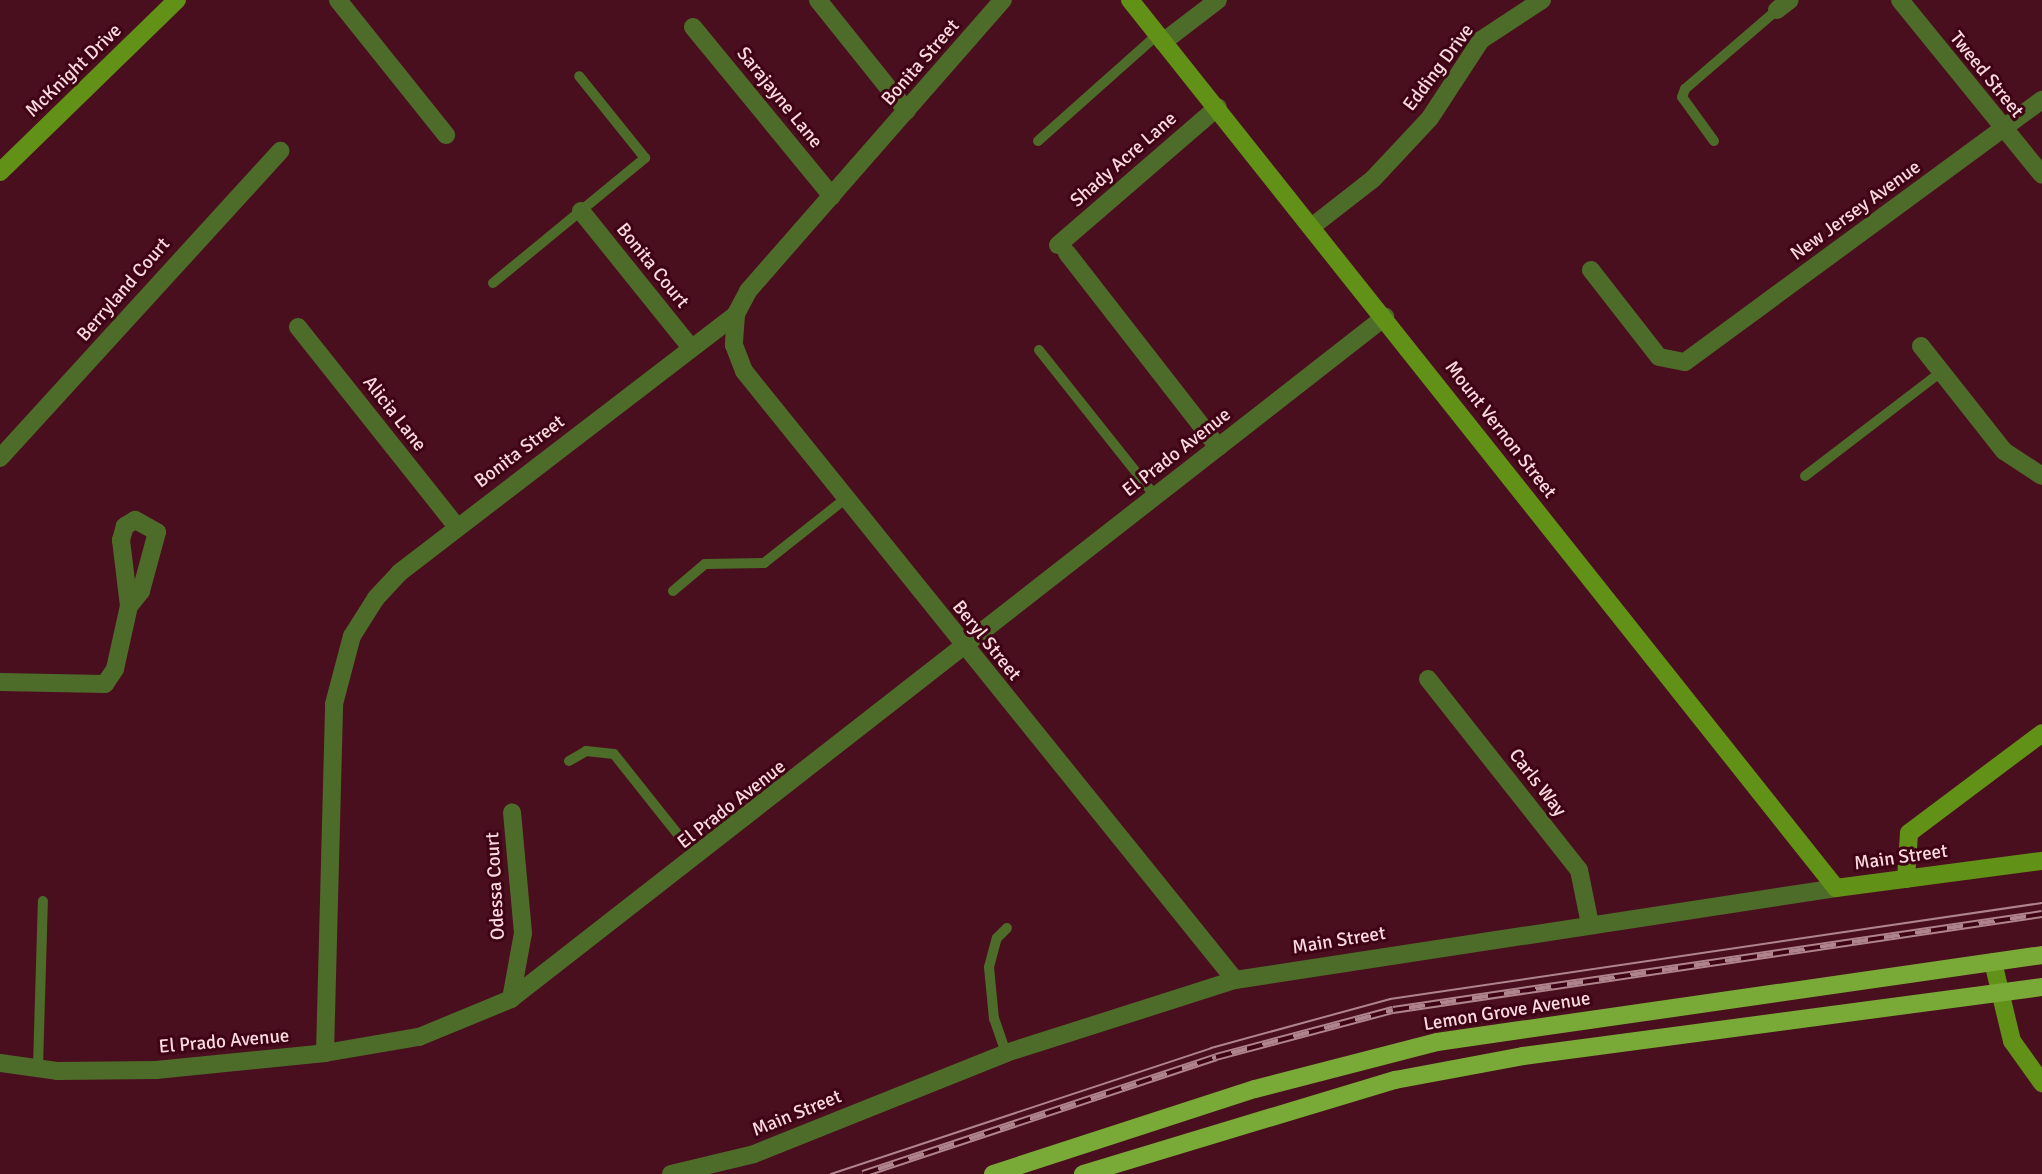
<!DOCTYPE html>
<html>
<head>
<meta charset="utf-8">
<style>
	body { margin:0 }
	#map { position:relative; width:2042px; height:1174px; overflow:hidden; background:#4a0f1e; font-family:Signika,sans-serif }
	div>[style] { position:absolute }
	.lane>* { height:10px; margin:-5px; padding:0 5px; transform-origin:5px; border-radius:5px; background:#4d6c29 }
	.street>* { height:18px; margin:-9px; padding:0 9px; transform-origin:9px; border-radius:9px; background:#4d6c29 }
	.secondary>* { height:18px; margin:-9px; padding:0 9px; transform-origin:9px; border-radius:9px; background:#619117 }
	.primary>* { height:18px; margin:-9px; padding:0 9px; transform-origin:9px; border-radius:9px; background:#79aa38 }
	.tram>* { height:2px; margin:-1px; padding:0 1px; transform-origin:1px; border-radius:1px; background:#b0848d }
	.rail>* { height:8px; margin-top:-4px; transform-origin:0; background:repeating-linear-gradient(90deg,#3e0315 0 16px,#b0848d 0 32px); box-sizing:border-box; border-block:2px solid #b0848d }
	span { translate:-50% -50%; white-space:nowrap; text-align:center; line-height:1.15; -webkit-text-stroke:6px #3e0315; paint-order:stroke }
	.street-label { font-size:19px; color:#fadade }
</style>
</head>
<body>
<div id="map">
	<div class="lane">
		<i style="left:1038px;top:141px;width:161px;rotate:-41.7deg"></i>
		<i style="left:1714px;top:141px;width:54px;rotate:-126deg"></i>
		<i style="left:1682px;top:97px;width:9px;rotate:-69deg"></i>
		<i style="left:1685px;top:89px;width:121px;rotate:-40.7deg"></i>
		<i style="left:493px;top:283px;width:197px;rotate:-39.4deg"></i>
		<i style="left:645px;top:158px;width:105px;rotate:-128.8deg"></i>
		<i style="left:1039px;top:350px;width:186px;rotate:51.5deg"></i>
		<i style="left:1805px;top:476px;width:171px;rotate:-37.4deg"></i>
		<i style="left:673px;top:591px;width:42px;rotate:-40.2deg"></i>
		<i style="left:705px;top:564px;width:59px;rotate:-1deg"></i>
		<i style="left:764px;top:563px;width:103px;rotate:-38.3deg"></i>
		<i style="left:569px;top:761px;width:20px;rotate:-30deg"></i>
		<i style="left:586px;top:751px;width:28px;rotate:6deg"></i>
		<i style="left:614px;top:754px;width:132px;rotate:51.5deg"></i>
		<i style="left:1006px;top:1053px;width:36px;rotate:-109deg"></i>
		<i style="left:994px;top:1019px;width:52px;rotate:-95.5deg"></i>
		<i style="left:989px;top:967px;width:30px;rotate:-75deg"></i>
		<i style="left:997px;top:938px;width:14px;rotate:-45deg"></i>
		<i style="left:38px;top:1066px;width:165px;rotate:-88.3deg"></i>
	</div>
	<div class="street">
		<i style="left:338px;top:0;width:173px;rotate:51.3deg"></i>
		<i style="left:818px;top:0;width:142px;rotate:51.3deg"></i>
		<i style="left:1900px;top:0;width:225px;rotate:50.9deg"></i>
		<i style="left:1777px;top:10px;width:16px;rotate:-38deg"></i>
		<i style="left:693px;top:27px;width:219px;rotate:50.6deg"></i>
		<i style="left:1163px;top:42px;width:69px;rotate:-37.4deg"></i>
		<i style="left:581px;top:211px;width:176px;rotate:51.2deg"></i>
		<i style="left:1314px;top:225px;width:75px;rotate:-37.9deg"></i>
		<i style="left:1373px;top:179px;width:83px;rotate:-46.9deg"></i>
		<i style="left:1430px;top:118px;width:93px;rotate:-56.8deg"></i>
		<i style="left:1481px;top:40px;width:73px;rotate:-33.3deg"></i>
		<i style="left:1058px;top:245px;width:211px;rotate:-40.8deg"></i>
		<i style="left:1067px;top:253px;width:246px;rotate:52.1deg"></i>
		<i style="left:1591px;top:270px;width:110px;rotate:52deg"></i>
		<i style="left:1659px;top:357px;width:26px;rotate:11deg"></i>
		<i style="left:1685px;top:362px;width:443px;rotate:-36.3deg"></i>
		<i style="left:736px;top:314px;width:31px;rotate:94deg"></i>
		<i style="left:734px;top:345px;width:28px;rotate:69deg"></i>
		<i style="left:744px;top:371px;width:782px;rotate:51.12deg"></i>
		<i style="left:298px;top:327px;width:256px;rotate:51.5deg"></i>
		<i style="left:1921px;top:346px;width:134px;rotate:51.7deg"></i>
		<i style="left:2004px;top:451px;width:45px;rotate:33.3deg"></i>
		<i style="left:0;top:458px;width:416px;rotate:-47.6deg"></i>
		<i style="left:1428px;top:679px;width:243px;rotate:51.7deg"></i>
		<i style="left:1579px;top:870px;width:55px;rotate:78.5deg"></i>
		<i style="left:0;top:682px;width:105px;rotate:1.1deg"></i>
		<i style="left:105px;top:684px;width:18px;rotate:-56deg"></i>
		<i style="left:115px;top:669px;width:65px;rotate:-77.5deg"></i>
		<i style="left:129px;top:606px;width:19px;rotate:-51deg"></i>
		<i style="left:141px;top:591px;width:61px;rotate:-74.8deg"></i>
		<i style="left:157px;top:532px;width:25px;rotate:-151deg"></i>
		<i style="left:135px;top:520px;width:12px;rotate:149deg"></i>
		<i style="left:125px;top:526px;width:15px;rotate:106deg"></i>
		<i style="left:121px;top:540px;width:66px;rotate:83.1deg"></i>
		<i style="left:511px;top:999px;width:67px;rotate:-79.7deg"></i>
		<i style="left:523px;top:933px;width:121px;rotate:-95.2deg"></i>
		<i style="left:325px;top:1053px;width:349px;rotate:-88.5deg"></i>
		<i style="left:334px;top:704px;width:70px;rotate:-75.2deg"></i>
		<i style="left:352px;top:636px;width:45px;rotate:-57.7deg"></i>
		<i style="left:376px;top:598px;width:34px;rotate:-47deg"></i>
		<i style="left:399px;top:573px;width:425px;rotate:-37.5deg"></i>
		<i style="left:736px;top:314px;width:26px;rotate:-62deg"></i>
		<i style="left:748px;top:291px;width:387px;rotate:-48.8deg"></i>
		<i style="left:0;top:1063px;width:59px;rotate:7.9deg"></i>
		<i style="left:58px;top:1071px;width:98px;rotate:-0.6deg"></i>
		<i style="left:156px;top:1070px;width:170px;rotate:-5.7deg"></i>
		<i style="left:325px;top:1053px;width:95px;rotate:-9.7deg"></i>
		<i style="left:419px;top:1037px;width:100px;rotate:-22.4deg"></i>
		<i style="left:511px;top:999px;width:1109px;rotate:-37.97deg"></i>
		<i style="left:671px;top:1174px;width:85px;rotate:-13.5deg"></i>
		<i style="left:754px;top:1154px;width:271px;rotate:-21.8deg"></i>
		<i style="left:1006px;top:1053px;width:240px;rotate:-17.7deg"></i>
		<i style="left:1235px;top:980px;width:608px;rotate:-8.7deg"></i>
	</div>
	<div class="secondary">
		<i style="left:1130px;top:0;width:1134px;rotate:51.51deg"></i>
		<i style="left:1836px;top:888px;width:208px;rotate:-7.5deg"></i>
		<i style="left:0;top:172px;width:247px;rotate:-44.2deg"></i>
		<i style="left:1906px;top:879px;width:46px;rotate:-86.3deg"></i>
		<i style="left:1909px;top:833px;width:166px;rotate:-36.9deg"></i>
		<i style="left:1993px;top:962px;width:81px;rotate:76.5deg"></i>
		<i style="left:2012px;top:1041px;width:52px;rotate:54.5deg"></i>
	</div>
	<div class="primary">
		<i style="left:993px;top:1174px;width:275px;rotate:-18deg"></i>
		<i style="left:1255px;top:1089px;width:188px;rotate:-14.5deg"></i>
		<i style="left:1437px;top:1042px;width:611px;rotate:-8.18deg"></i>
		<i style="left:1083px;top:1174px;width:326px;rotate:-16.8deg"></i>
		<i style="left:1395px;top:1080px;width:130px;rotate:-10.6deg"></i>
		<i style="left:1523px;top:1056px;width:524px;rotate:-7.57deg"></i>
	</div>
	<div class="tram">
		<i style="left:831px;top:1174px;width:400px;rotate:-18.3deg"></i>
		<i style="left:1211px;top:1048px;width:186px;rotate:-15.3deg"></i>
		<i style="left:1390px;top:999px;width:659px;rotate:-8.38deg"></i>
	</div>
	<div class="rail">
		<i style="left:863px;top:1174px;width:372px;rotate:-18.3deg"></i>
		<i style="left:1216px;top:1057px;width:183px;rotate:-14.9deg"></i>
		<i style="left:1393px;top:1010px;width:656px;rotate:-8.41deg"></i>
	</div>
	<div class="street-label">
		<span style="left:921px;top:63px;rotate:-49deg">Bonita Street</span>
		<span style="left:1439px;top:68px;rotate:-53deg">Edding Drive</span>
		<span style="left:74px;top:71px;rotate:-44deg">McKnight Drive</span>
		<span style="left:1986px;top:75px;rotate:51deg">Tweed Street</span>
		<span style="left:779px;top:98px;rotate:51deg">Sarajayne Lane</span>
		<span style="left:1124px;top:160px;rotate:-41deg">Shady Acre Lane</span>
		<span style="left:1856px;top:211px;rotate:-36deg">New Jersey Avenue</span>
		<span style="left:652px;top:266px;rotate:51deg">Bonita Court</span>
		<span style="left:124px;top:290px;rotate:-49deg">Berryland Court</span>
		<span style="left:394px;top:414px;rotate:52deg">Alicia Lane</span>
		<span style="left:1500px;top:430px;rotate:52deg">Mount Vernon Street</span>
		<span style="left:520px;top:452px;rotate:-37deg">Bonita Street</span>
		<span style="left:1177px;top:453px;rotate:-38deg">El Prado Avenue</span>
		<span style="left:986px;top:641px;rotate:51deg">Beryl Street</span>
		<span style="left:1537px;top:783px;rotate:52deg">Carls Way</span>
		<span style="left:732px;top:805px;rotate:-38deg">El Prado Avenue</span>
		<span style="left:1901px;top:858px;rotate:-8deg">Main Street</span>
		<span style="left:496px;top:886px;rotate:-93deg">Odessa Court</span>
		<span style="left:1339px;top:941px;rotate:-9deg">Main Street</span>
		<span style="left:1507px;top:1012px;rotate:-9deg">Lemon Grove Avenue</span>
		<span style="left:224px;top:1042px;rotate:-5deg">El Prado Avenue</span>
		<span style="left:797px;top:1114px;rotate:-22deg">Main Street</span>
	</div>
</div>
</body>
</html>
